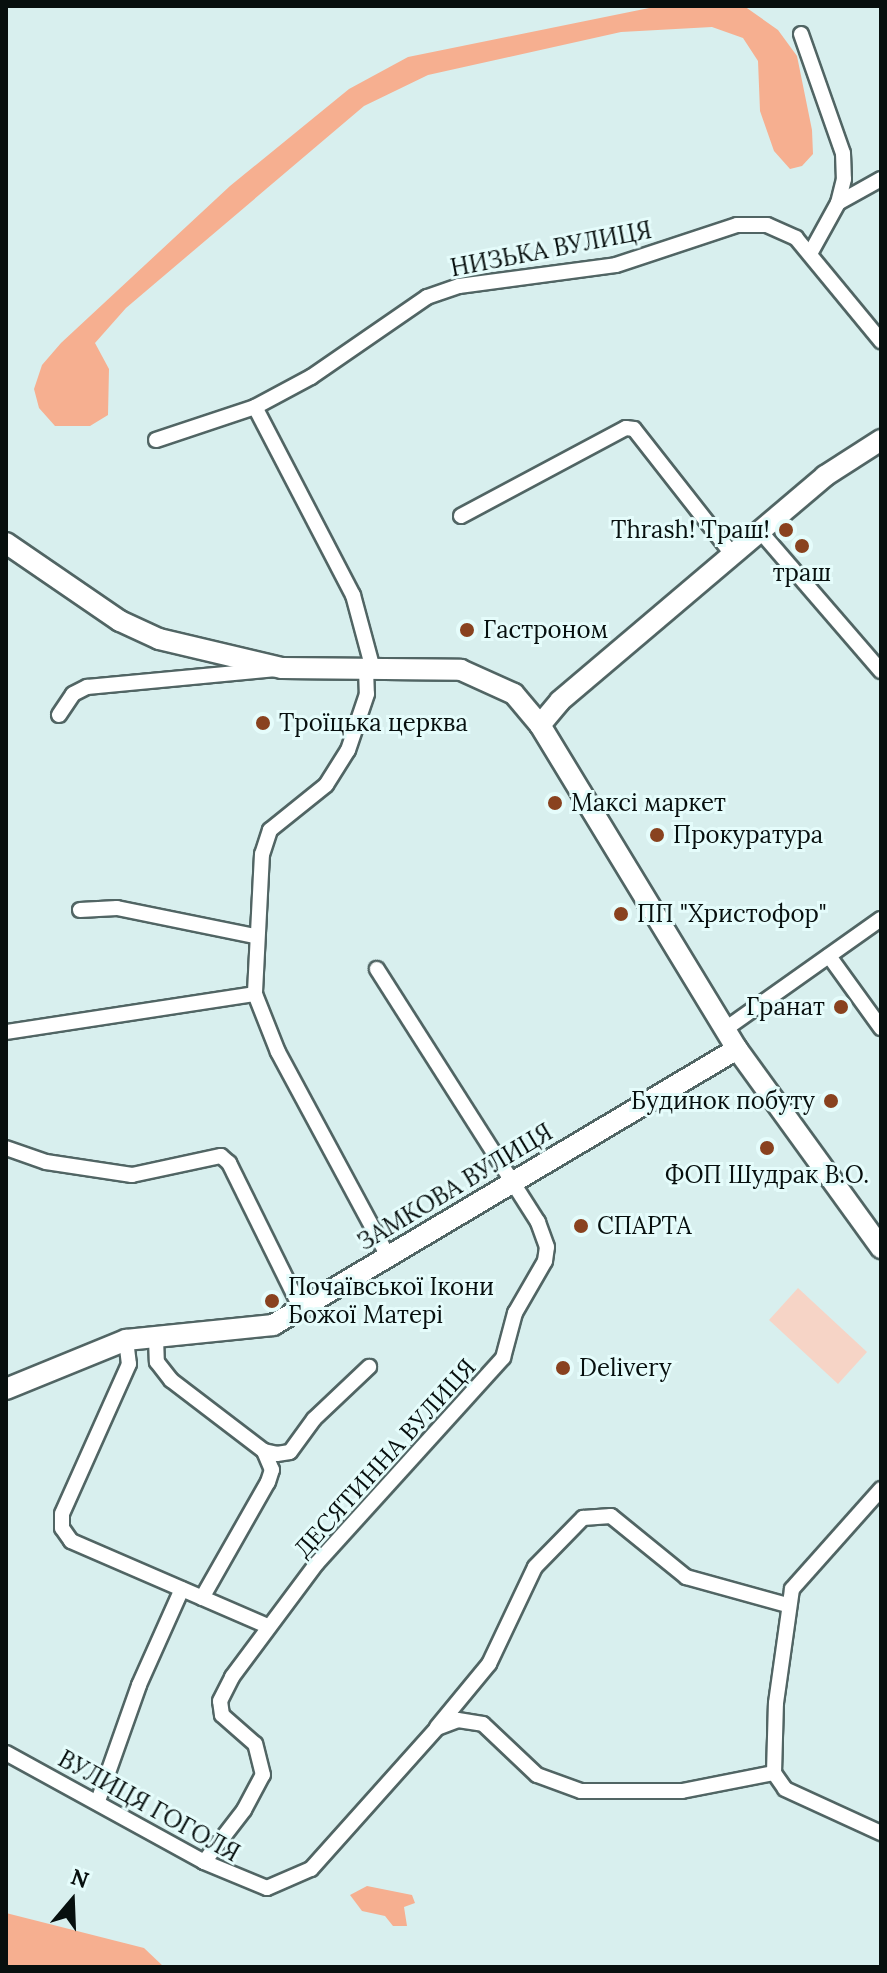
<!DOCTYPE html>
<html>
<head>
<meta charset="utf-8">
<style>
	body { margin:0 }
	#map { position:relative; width:887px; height:1973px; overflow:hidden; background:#d8efee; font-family:Lora,serif }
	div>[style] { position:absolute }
	.green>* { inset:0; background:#f6d4c6 }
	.water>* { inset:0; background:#f6af90 }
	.roads { filter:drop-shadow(2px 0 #516564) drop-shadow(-2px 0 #516564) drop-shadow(0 2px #516564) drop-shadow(0 -2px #516564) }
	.street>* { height:14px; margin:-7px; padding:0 7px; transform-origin:7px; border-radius:7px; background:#fff }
	.secondary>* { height:20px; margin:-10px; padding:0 10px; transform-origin:10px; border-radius:10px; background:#fff }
	.dots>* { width:22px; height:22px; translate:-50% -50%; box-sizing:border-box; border:4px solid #e5fcfb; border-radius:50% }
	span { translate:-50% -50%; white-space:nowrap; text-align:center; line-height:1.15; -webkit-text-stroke:6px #e5fcfb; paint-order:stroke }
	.street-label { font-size:24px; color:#070f0e }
	.poi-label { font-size:24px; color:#070f0e }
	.right { translate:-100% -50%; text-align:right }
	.left { translate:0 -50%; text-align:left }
	.frame { position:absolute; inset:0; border:8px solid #070f0e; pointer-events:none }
	.north { position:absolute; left:32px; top:1861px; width:80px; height:80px; -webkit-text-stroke:6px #e5fcfb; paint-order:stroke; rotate:19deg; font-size:22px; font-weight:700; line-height:32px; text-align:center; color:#070f0e }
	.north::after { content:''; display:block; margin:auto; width:28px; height:36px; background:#070f0e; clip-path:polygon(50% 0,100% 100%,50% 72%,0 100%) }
</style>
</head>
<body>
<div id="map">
	<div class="green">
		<i style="clip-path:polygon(798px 1288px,867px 1352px,838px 1384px,769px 1320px)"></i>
	</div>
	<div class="water">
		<i style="clip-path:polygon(659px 6px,744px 6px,778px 30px,797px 56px,812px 130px,813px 154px,802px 166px,790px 169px,774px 151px,760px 111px,758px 61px,743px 38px,712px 27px,621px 32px,428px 75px,364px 106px,126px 308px,95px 343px,109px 369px,108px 415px,90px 426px,55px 426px,39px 408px,34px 389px,42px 365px,61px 343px,230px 186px,349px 89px,408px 57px)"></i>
		<i style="clip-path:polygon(367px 1886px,412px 1895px,415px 1903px,404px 1907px,407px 1926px,393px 1926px,385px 1916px,362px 1911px,350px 1895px)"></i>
		<i style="clip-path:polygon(6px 1913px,144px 1948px,164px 1967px,6px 1967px)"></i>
	</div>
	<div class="roads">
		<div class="street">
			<i style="left:801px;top:34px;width:126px;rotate:70.6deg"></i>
			<i style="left:843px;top:153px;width:26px;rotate:88deg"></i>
			<i style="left:844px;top:179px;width:25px;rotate:104deg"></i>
			<i style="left:838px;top:203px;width:56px;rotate:118.9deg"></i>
			<i style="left:838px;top:203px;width:49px;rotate:-29.2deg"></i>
			<i style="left:255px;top:407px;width:212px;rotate:62.5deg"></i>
			<i style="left:353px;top:595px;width:77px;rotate:74.9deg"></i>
			<i style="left:156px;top:440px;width:104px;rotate:-18.4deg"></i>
			<i style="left:255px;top:407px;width:64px;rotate:-28.2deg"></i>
			<i style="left:311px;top:377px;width:141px;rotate:-34.6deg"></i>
			<i style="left:427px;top:297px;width:34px;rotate:-19deg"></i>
			<i style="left:459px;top:286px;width:158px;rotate:-7.6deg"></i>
			<i style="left:616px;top:265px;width:127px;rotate:-18.3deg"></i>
			<i style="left:737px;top:225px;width:30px"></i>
			<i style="left:767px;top:225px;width:32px;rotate:24deg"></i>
			<i style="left:796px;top:238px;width:134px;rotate:50.5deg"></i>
			<i style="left:461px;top:516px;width:187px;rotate:-28.1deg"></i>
			<i style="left:626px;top:428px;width:8px;rotate:7deg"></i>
			<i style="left:634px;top:429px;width:159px;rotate:51.9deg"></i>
			<i style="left:760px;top:531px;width:185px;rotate:49.2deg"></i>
			<i style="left:366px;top:669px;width:25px;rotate:88deg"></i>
			<i style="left:367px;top:694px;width:59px;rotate:108.7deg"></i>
			<i style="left:348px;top:750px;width:41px;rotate:122.2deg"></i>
			<i style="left:326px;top:785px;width:72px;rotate:141.2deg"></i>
			<i style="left:270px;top:830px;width:25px;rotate:108deg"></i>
			<i style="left:262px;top:854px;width:140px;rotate:92.9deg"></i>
			<i style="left:255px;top:994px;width:62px;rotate:68.4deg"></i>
			<i style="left:278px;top:1052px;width:232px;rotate:61.7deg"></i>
			<i style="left:59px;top:715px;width:25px;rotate:-56deg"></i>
			<i style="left:73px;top:694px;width:16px;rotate:-27deg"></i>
			<i style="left:87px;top:687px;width:190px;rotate:-5.4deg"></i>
			<i style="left:80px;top:910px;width:37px;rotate:-3deg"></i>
			<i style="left:117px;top:908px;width:141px;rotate:11.5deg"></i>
			<i style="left:829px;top:956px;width:89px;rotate:54.2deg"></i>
			<i style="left:724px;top:1030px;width:192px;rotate:-35.3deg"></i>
			<i style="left:6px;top:1032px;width:252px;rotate:-8.7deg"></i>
			<i style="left:6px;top:1148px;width:42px;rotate:19.3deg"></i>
			<i style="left:46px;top:1162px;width:87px;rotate:8.6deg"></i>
			<i style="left:132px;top:1175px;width:91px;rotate:-12.1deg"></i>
			<i style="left:221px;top:1156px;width:11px;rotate:41deg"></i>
			<i style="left:229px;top:1163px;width:163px;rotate:63.7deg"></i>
			<i style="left:156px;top:1338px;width:24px;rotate:88deg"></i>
			<i style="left:157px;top:1362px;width:23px;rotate:52deg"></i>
			<i style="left:171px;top:1380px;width:117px;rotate:37.4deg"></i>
			<i style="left:264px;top:1451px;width:13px;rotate:13deg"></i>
			<i style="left:277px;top:1454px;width:13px;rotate:-9deg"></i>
			<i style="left:290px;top:1452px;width:41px;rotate:-54deg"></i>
			<i style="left:314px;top:1419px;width:76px;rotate:-43.4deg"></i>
			<i style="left:126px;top:1340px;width:24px;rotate:83deg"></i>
			<i style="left:129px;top:1364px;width:164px;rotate:114.1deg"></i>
			<i style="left:62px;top:1514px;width:14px;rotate:90deg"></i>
			<i style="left:62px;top:1528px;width:16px;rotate:55deg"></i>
			<i style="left:71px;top:1541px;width:214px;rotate:23.4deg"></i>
			<i style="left:202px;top:1598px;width:133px;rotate:-60.4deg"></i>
			<i style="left:268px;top:1482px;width:13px;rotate:-72deg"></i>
			<i style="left:272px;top:1470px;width:21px;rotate:-113deg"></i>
			<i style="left:437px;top:1727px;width:82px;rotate:-50.5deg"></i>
			<i style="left:489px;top:1664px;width:107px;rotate:-64.6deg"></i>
			<i style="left:535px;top:1567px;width:69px;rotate:-45.6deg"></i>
			<i style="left:583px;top:1518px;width:28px;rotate:-4deg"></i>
			<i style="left:611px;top:1516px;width:97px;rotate:39.1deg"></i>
			<i style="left:686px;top:1577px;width:105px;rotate:15.5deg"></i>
			<i style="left:6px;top:1753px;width:226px;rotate:28.8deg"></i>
			<i style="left:204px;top:1862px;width:68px;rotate:22.4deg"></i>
			<i style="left:267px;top:1888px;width:48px;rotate:-23.4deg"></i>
			<i style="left:311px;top:1869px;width:189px;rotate:-48.2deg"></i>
			<i style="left:437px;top:1728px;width:22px;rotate:-21deg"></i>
			<i style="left:458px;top:1720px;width:25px;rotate:9deg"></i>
			<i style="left:483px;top:1724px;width:74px;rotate:43.4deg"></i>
			<i style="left:537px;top:1775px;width:47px;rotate:20deg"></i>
			<i style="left:581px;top:1791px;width:101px"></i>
			<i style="left:682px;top:1791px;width:94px;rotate:-11.1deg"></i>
			<i style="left:774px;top:1773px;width:70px;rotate:-88.4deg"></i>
			<i style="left:776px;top:1703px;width:115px;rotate:-82deg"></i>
			<i style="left:792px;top:1589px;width:134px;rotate:-48.3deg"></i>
			<i style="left:774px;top:1773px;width:19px;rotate:55deg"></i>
			<i style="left:785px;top:1789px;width:106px;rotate:24.6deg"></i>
			<i style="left:98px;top:1801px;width:123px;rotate:-70.5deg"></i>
			<i style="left:139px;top:1685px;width:105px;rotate:-65.9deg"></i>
			<i style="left:204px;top:1862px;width:66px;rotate:-52.4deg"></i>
			<i style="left:244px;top:1810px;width:40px;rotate:-62deg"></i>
			<i style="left:263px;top:1775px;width:32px;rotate:-104deg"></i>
			<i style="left:255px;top:1744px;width:44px;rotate:-138.7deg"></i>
			<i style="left:222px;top:1715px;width:14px;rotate:-98deg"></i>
			<i style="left:220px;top:1701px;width:27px;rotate:-63deg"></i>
			<i style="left:232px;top:1677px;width:142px;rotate:-53.3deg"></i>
			<i style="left:317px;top:1563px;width:277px;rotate:-47.8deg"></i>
			<i style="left:503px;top:1358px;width:47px;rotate:-75.1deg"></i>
			<i style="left:515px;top:1313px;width:60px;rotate:-60deg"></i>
			<i style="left:545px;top:1261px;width:14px;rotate:-82deg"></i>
			<i style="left:547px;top:1247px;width:27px;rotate:-110deg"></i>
			<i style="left:538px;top:1222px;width:300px;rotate:-122.5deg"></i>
		</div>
		<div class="secondary">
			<i style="left:6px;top:543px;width:138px;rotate:34.4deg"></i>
			<i style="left:120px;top:621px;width:43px;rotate:24.8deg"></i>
			<i style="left:159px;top:639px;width:126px;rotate:13.3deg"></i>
			<i style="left:282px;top:668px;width:179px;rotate:0.6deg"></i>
			<i style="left:461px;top:670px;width:58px;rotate:24.4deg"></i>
			<i style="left:514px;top:694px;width:40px;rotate:50deg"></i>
			<i style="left:540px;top:725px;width:379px;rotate:58.7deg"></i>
			<i style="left:737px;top:1049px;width:246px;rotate:54.1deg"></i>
			<i style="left:540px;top:725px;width:31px;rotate:-50deg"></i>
			<i style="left:560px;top:701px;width:348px;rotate:-40.3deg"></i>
			<i style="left:825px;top:476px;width:67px;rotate:-32.7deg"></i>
			<i style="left:6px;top:1389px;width:130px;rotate:-22.2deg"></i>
			<i style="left:126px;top:1340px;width:148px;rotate:-5.8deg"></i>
			<i style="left:273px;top:1325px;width:540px;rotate:-30.75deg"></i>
		</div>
	</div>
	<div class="dots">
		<i style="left:786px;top:530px;background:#89421f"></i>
		<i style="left:802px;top:546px;background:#89421f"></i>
		<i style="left:467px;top:630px;background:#89421f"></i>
		<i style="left:263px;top:723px;background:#89421f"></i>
		<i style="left:555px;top:803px;background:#89421f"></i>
		<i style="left:657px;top:835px;background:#89421f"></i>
		<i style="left:621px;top:914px;background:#89421f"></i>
		<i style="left:841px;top:1007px;background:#89421f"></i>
		<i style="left:831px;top:1101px;background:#89421f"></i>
		<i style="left:767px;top:1148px;background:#89421f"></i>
		<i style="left:581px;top:1226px;background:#89421f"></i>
		<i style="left:272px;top:1301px;background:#89421f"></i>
		<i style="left:563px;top:1368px;background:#89421f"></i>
	</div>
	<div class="street-label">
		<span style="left:551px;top:249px;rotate:-11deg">НИЗЬКА ВУЛИЦЯ</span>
		<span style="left:455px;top:1187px;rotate:-31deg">ЗАМКОВА ВУЛИЦЯ</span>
		<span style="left:385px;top:1458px;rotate:-48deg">ДЕСЯТИННА ВУЛИЦЯ</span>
		<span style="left:149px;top:1806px;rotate:29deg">ВУЛИЦЯ ГОГОЛЯ</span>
	</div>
	<div class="poi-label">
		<span class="right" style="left:770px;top:530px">Thrash! Траш!</span>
		<span style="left:802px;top:573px">траш</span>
		<span class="left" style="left:483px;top:630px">Гастроном</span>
		<span class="left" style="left:279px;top:723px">Троїцька церква</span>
		<span class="left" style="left:571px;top:803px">Максі маркет</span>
		<span class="left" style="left:673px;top:835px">Прокуратура</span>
		<span class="left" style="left:637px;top:914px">ПП "Христофор"</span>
		<span class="right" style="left:825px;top:1007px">Гранат</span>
		<span class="right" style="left:815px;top:1101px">Будинок побуту</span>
		<span style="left:767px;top:1175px">ФОП Шудрак В.О.</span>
		<span class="left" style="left:597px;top:1226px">СПАРТА</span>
		<span class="left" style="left:288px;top:1301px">Почаївської Ікони<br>Божої Матері</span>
		<span class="left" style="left:579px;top:1368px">Delivery</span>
	</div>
	<div class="frame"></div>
	<div class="north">N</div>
</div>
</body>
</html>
